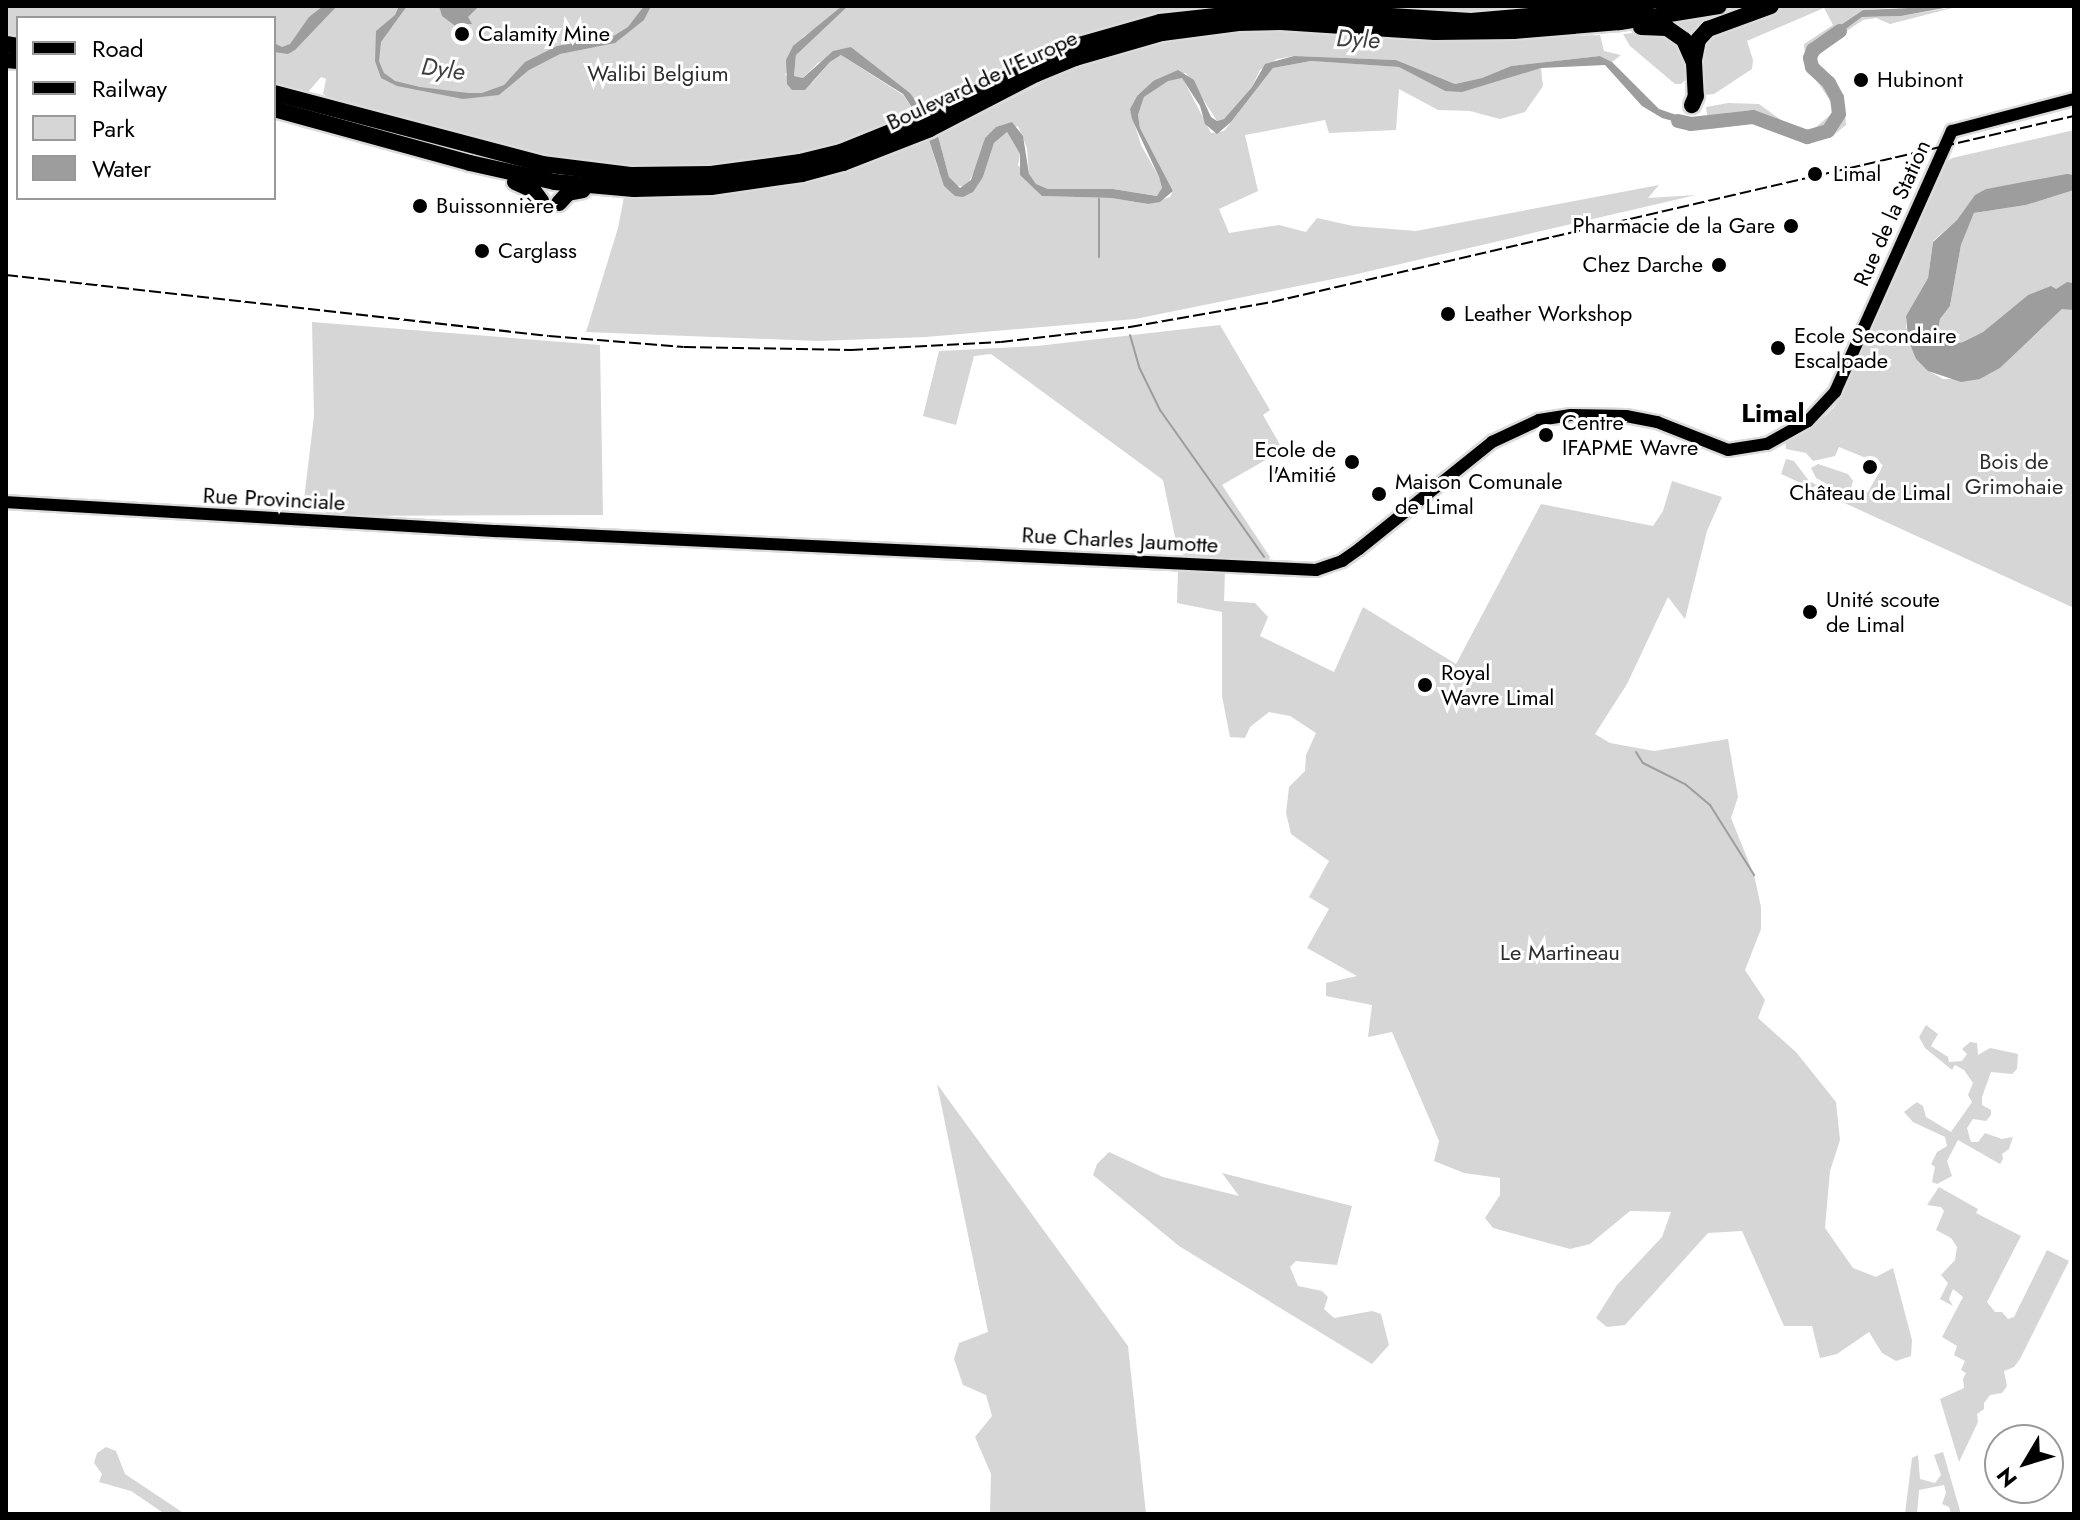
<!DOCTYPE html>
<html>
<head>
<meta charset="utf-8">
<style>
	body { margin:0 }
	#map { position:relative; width:2080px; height:1520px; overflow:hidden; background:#fff; font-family:Jost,sans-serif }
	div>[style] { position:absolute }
	.green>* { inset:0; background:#d6d6d6 }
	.water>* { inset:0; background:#9d9d9d }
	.stream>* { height:2px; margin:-1px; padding:0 1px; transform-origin:1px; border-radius:1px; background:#9d9d9d }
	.river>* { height:14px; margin:-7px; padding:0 7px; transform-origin:7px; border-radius:7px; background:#9d9d9d }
	.roads { filter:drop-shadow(2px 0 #dbdbdb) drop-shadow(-2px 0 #dbdbdb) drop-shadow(0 2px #dbdbdb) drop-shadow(0 -2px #dbdbdb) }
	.major>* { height:12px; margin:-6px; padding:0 6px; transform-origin:6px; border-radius:6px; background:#000 }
	.highway>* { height:16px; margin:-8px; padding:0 8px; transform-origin:8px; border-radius:8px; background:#000 }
	.rail>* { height:2px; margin-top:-1px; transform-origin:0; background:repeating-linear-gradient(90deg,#000 0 12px,transparent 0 16px) }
	.dots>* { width:22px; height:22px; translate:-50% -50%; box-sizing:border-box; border:4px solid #fff; border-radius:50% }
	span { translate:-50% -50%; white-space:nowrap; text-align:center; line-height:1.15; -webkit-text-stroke:6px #fff; paint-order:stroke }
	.poi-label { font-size:22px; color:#000 }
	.left { translate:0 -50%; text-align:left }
	.right { translate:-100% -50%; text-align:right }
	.park-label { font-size:22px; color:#2d2d2d }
	.street-label { font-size:22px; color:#000 }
	.water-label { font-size:24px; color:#3e3e3e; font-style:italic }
	.quarter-label { font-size:26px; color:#000; font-weight:700 }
	.frame { position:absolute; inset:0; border:8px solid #000; pointer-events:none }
	.legend { position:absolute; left:16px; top:16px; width:260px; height:184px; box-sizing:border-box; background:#fff; border:2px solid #999; margin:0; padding:10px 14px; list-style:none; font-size:24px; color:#000 }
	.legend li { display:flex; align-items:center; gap:16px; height:40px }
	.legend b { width:40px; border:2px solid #999 }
	.north { position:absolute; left:1984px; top:1424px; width:80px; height:80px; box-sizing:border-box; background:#fff; border:2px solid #999; border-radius:50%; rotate:232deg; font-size:22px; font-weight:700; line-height:32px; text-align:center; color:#000 }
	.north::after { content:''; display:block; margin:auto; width:28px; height:36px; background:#000; clip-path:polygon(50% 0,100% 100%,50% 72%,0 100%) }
</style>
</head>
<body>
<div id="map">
	<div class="green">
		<i style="clip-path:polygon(6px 6px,842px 6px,834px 16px,803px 37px,785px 75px,811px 84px,830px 62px,841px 55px,903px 95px,915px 112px,862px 135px,813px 151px,747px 163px,664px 169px,586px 165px,491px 146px,331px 99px,323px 94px,326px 79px,321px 77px,308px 92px,274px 84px,274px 18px,18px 18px,18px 36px,6px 34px)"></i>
		<i style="clip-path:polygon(848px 6px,1210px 6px,1154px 15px,1041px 48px,922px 109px,910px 93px,851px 47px,818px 63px,803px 78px,794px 76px,796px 55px,805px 44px)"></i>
		<i style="clip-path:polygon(1318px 6px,1528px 6px,1451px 13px)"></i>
		<i style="clip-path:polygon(1742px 6px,1761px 6px,1694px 39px,1663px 22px)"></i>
		<i style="clip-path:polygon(1783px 6px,1923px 6px,1863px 10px,1823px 37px,1825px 44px,1862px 17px,1901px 16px,1960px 6px,1890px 24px,1876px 18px,1863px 20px,1829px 43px,1815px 60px,1844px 101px,1846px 125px,1831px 137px,1806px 141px,1758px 123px,1709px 129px,1706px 107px,1728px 103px,1759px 104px,1792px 128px,1810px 132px,1836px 110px,1806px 64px,1804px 44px,1833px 25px,1824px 8px,1747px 41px,1753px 60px,1752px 69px,1714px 94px,1704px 95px,1701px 50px,1704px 42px,1719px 29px)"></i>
		<i style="clip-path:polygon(1306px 30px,1438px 40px,1600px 35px,1604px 51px,1621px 55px,1612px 62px,1600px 56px,1511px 66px,1482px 78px,1455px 84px,1396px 60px,1294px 56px,1277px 59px,1260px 70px,1252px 87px,1224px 119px,1217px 121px,1186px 73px,1153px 81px,1137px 96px,1130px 109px,1141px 145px,1159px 177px,1162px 188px,1158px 196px,1113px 189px,1048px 189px,1036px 184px,1029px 175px,1027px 148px,1018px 126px,985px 138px,979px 163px,966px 187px,954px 185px,949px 177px,938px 136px,1062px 73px,1120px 52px,1175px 41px,1249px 31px)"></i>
		<i style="clip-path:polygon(1655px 31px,1685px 46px,1688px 78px,1681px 84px,1675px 84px,1630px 46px,1623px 34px)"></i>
		<i style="clip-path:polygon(1311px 61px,1400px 67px,1445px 91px,1541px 68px,1543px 86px,1525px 112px,1500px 119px,1470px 111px,1438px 110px,1399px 89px,1396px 130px,1329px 133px,1325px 120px,1245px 135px,1258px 191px,1219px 209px,1229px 233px,1279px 225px,1306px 232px,1317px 218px,1353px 226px,1416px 231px,1659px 185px,1648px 198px,1696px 195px,1353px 275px,1135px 319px,926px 337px,818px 341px,586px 332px,618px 228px,624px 197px,704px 196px,808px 182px,929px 140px,938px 169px,955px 195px,983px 177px,994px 143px,1007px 132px,1020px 154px,1018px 165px,1042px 196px,1111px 198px,1148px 204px,1170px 197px,1173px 191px,1140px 128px,1138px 115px,1144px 97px,1168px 80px,1182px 77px,1211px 133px,1224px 131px,1273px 68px)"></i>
		<i style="clip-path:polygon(2074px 130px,2074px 175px,1986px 189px,1975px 196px,1957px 220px,1933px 241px,1928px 278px,1906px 316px,1906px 327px,1916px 359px,1929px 371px,1943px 379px,1980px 379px,2000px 368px,2063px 308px,2074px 310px,2074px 608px,1781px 474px,1786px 459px,1794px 461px,1809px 481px,1827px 490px,1848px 495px,1859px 490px,1868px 492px,1883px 465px,1839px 447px,1835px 456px,1813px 461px,1806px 453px,1786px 449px,1785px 440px,1825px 416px,1835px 406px,1943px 164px,1952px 158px)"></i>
		<i style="clip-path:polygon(2074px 190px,2074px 283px,2067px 282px,2056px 289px,2028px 295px,1983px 332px,1963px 342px,1954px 344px,1944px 340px,1938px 330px,1940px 319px,1950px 306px,1961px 245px,1974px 213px,2026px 205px)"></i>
		<i style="clip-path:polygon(312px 322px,600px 345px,603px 515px,329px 516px,323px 510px,303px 508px,314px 416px)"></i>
		<i style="clip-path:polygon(1220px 325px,1270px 410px,1263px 415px,1283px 450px,1222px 485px,1270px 557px,1268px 563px,1191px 560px,1178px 551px,1163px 480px,991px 354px,974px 356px,956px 425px,923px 416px,939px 351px,1037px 346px)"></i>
		<i style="clip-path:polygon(1818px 464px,1848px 474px,1853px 481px,1851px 488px,1838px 490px,1816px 478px,1811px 468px)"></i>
		<i style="clip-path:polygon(1672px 481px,1722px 497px,1707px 531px,1685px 619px,1668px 597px,1627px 684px,1595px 734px,1610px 743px,1654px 751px,1728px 739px,1738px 797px,1731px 818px,1754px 875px,1761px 907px,1761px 929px,1745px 970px,1765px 1000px,1758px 1018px,1796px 1052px,1836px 1102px,1840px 1140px,1830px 1171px,1825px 1228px,1853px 1268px,1876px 1277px,1893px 1268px,1912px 1340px,1911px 1356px,1896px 1361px,1882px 1353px,1869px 1332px,1837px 1354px,1820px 1358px,1812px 1326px,1784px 1326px,1742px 1231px,1708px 1233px,1625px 1325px,1607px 1327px,1596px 1318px,1617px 1285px,1662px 1237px,1671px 1212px,1630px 1211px,1590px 1244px,1570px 1249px,1493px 1228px,1485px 1218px,1500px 1195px,1500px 1178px,1464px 1173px,1434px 1161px,1439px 1141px,1392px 1032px,1368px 1037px,1372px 1005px,1326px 996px,1326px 983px,1357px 976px,1307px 948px,1329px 909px,1309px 897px,1329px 861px,1291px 834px,1286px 813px,1289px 787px,1305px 771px,1306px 755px,1316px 733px,1290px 716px,1269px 712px,1250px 727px,1245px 738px,1230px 737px,1222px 696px,1222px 612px,1177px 603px,1178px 570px,1225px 572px,1224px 601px,1255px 603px,1268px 617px,1260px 636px,1334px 672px,1363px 607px,1456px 664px,1541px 504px,1653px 526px,1663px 511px)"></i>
		<i style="clip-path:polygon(1926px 1025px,1938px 1034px,1931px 1046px,1948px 1057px,1949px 1062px,1962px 1061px,1967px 1054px,1962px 1049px,1970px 1042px,1977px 1043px,1978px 1055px,1990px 1048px,2018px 1054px,2017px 1069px,2012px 1074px,1991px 1072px,1982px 1097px,1982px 1105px,1991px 1110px,1991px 1115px,1986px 1121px,1973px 1119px,1967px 1128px,1971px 1142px,1978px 1142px,1985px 1133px,2002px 1139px,2013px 1137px,2009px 1149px,2002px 1154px,2003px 1159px,2000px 1164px,1958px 1140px,1947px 1161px,1952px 1176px,1937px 1184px,1932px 1182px,1935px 1167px,1931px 1164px,1937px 1152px,1947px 1146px,1945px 1137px,1913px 1122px,1904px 1112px,1917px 1102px,1923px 1106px,1926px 1117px,1951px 1132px,1972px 1102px,1968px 1095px,1973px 1083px,1964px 1070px,1955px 1065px,1952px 1070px,1925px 1048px,1919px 1037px)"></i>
		<i style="clip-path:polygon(937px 1084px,1128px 1346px,1146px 1514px,990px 1514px,991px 1474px,975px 1437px,992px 1416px,986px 1395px,963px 1385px,954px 1359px,959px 1343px,988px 1332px)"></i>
		<i style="clip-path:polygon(1109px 1152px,1163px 1177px,1239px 1196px,1222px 1173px,1352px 1206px,1337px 1265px,1296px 1261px,1290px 1267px,1298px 1286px,1322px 1291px,1328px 1297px,1324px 1309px,1334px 1318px,1372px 1311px,1381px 1314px,1389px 1345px,1372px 1364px,1179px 1246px,1093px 1175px,1097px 1164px)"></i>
		<i style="clip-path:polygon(1939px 1187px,1978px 1209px,1976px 1213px,2021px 1236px,1987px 1302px,1995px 1312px,2002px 1312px,2008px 1319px,2014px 1317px,2047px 1250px,2069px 1261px,2020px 1359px,2014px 1367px,2004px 1371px,2007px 1386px,2002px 1393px,1990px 1395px,1984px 1403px,1984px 1409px,1977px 1414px,1978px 1422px,1959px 1462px,1940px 1399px,1964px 1388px,1963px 1379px,1966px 1373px,1961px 1370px,1965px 1361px,1954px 1355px,1957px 1346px,1942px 1337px,1963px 1297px,1953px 1289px,1949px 1299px,1953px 1306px,1940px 1299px,1948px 1283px,1941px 1275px,1955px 1260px,1957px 1247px,1951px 1238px,1936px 1230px,1944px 1211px,1941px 1207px,1927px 1205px)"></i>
		<i style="clip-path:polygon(106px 1447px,116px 1451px,125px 1474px,185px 1514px,165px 1514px,131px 1491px,99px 1482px,102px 1474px,94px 1463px,97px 1453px)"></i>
		<i style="clip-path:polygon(1943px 1452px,1961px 1514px,1951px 1514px,1949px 1507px,1942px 1504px,1946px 1493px,1944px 1485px,1919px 1490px,1917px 1514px,1905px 1514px,1912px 1458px,1918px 1455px,1920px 1479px,1935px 1483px,1941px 1475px,1934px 1455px)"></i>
	</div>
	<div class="water">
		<i style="clip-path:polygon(323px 6px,337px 6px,295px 50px,288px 54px,274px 52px,274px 43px,282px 47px,290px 44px,309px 17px)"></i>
		<i style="clip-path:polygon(399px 6px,407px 6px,381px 42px,379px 61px,384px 73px,395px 81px,420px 87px,468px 93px,482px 93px,504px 85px,525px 62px,557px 46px,612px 37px,628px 27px,644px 6px,651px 6px,644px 20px,615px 43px,560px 54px,529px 70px,499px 95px,463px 99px,397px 86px,381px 78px,375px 61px,376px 31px,395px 15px)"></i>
		<i style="clip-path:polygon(439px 6px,479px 6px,468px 17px,472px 24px,463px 24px,472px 33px,471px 37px,460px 36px,454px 25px,442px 16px)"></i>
		<i style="clip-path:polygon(842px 6px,848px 6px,796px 55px,794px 76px,803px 78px,833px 51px,851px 47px,910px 93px,922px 109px,915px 112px,903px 94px,841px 55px,830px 62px,805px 90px,792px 90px,787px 84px,786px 60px,793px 46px)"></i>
		<i style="clip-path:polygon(1955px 6px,1901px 16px,1862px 17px,1824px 45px,1823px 37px,1863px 10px)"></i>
		<i style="clip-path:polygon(1294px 56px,1396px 60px,1455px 84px,1482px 78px,1511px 66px,1600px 56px,1612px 62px,1659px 109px,1694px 121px,1694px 127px,1662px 118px,1642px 106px,1605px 65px,1541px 68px,1462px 92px,1445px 91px,1399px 67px,1311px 61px,1273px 68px,1231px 122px,1217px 134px,1205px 124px,1200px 106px,1182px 78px,1168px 81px,1144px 97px,1138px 115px,1140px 128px,1173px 191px,1160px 202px,1148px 204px,1111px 198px,1042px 196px,1020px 175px,1020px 154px,1007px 132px,994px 143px,983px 177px,973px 192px,963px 197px,955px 196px,944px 186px,929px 140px,938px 136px,949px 177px,960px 188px,971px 180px,985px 138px,996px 127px,1012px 122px,1023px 136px,1029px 174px,1036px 184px,1048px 189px,1113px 189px,1157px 196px,1162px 188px,1159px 177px,1132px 119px,1130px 109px,1137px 96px,1153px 81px,1178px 70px,1194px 80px,1211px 117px,1217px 121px,1224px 119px,1252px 87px,1265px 64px)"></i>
		<i style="clip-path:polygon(2067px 174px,2074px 175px,2074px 190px,2026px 205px,1974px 213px,1961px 245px,1950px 306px,1940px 319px,1938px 330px,1944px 340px,1954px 344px,1963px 342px,1983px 332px,2028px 295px,2051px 286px,2056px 289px,2067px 282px,2074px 283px,2074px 310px,2062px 309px,2000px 368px,1980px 379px,1961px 382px,1928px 371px,1916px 359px,1908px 339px,1906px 316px,1928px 278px,1933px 242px,1957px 220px,1975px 195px,1986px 189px)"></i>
	</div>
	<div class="stream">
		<i style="left:1099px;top:199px;width:58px;rotate:90deg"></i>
		<i style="left:1130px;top:335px;width:35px;rotate:74deg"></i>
		<i style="left:1140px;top:369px;width:46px;rotate:64deg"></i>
		<i style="left:1160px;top:410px;width:180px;rotate:54.7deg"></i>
		<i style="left:1636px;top:752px;width:13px;rotate:58deg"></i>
		<i style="left:1643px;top:763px;width:47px;rotate:26.6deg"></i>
		<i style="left:1685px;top:784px;width:33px;rotate:40deg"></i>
		<i style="left:1710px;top:805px;width:83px;rotate:57.8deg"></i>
	</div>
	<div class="river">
		<i style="left:1678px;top:121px;width:13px;rotate:13deg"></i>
		<i style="left:1691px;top:124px;width:62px;rotate:-6.4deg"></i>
		<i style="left:1753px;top:117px;width:58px;rotate:20.3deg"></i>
		<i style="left:1807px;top:137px;width:22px;rotate:-16deg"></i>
		<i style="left:1828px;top:131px;width:20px;rotate:-57deg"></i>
		<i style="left:1839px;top:114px;width:16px;rotate:-97deg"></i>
		<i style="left:1837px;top:98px;width:17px;rotate:-118deg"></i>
		<i style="left:1829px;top:83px;width:23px;rotate:-137deg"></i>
		<i style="left:1812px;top:67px;width:9px;rotate:-103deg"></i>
		<i style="left:1810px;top:58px;width:9px;rotate:-69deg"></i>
		<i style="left:1813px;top:50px;width:33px;rotate:-35deg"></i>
	</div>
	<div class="roads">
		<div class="major">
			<i style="left:6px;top:502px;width:491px;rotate:3.4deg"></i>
			<i style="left:496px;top:531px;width:821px;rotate:2.72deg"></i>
			<i style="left:1316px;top:570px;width:28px;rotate:-19deg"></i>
			<i style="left:1342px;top:561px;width:21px;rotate:-35deg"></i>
			<i style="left:1359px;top:549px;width:171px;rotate:-38.8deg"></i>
			<i style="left:1492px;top:442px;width:52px;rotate:-25.1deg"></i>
			<i style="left:1539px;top:420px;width:32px;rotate:-9deg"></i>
			<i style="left:1571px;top:415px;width:55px;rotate:1deg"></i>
			<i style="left:1626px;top:416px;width:32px;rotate:11deg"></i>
			<i style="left:1657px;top:422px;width:76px;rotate:21.5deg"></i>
			<i style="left:1728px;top:450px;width:39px;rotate:-9deg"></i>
			<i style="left:1767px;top:444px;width:47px;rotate:-29.3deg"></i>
			<i style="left:1808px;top:421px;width:40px;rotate:-47deg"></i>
			<i style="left:1835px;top:392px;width:286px;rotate:-65.9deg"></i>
			<i style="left:1952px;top:131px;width:126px;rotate:-14.7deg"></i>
		</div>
		<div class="highway">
			<i style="left:1641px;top:27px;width:26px;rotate:2deg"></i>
			<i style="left:1667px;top:28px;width:21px;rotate:35deg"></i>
			<i style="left:1684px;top:40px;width:24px;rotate:66deg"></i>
			<i style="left:1694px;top:62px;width:34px;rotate:87deg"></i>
			<i style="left:1696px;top:96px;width:10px;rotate:114deg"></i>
			<i style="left:6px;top:44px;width:12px;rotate:9deg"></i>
			<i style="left:6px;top:60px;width:12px;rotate:5deg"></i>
			<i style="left:1694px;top:60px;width:20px;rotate:-79deg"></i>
			<i style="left:1698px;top:40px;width:15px;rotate:-48deg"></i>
			<i style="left:1708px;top:29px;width:67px;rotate:-20.1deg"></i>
			<i style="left:274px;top:93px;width:277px;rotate:14.8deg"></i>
			<i style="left:542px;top:164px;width:91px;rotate:7deg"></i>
			<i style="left:632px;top:175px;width:79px;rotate:-0.7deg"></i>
			<i style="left:711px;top:174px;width:90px;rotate:-7.7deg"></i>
			<i style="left:800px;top:162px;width:42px;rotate:-13.7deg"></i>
			<i style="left:841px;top:152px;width:91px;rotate:-22deg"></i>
			<i style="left:925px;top:118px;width:160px;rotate:-25.9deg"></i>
			<i style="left:1069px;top:48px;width:95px;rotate:-15.9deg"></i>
			<i style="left:1160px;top:22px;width:121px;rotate:-6.2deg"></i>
			<i style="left:1280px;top:9px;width:191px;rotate:3.6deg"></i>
			<i style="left:1471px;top:21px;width:176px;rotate:-4.9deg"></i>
			<i style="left:274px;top:109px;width:203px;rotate:15.4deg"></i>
			<i style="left:470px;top:163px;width:87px;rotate:12.6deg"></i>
			<i style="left:555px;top:182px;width:79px;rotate:5.1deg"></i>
			<i style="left:634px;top:189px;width:77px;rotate:-1.5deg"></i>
			<i style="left:711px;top:187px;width:92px;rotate:-8.1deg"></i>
			<i style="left:802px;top:174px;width:42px;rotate:-15deg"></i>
			<i style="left:843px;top:163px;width:93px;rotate:-21.3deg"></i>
			<i style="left:930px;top:129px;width:119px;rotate:-27.4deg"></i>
			<i style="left:1036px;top:74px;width:42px;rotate:-22.3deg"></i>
			<i style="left:1075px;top:58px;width:91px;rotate:-16deg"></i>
			<i style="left:1162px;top:33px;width:77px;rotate:-7.5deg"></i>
			<i style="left:1238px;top:23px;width:43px;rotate:-1.3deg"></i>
			<i style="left:1281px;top:22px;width:154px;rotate:3.7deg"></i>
			<i style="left:1435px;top:32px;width:78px;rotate:-0.7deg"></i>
			<i style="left:1513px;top:31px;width:107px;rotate:-4.8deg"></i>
			<i style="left:1620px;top:22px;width:100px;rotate:-9.2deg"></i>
			<i style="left:515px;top:182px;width:20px;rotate:24deg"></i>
			<i style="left:533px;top:190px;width:14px;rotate:54deg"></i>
			<i style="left:559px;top:203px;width:13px;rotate:-48deg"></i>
			<i style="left:568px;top:193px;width:15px;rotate:-11deg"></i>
		</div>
	</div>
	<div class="rail">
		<i style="left:6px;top:275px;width:546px;rotate:6.41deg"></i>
		<i style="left:549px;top:336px;width:135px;rotate:4.7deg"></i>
		<i style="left:684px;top:347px;width:167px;rotate:1deg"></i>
		<i style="left:851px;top:350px;width:150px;rotate:-3.1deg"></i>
		<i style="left:1001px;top:342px;width:130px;rotate:-6.6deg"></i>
		<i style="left:1130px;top:327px;width:144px;rotate:-10deg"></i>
		<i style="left:1272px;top:302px;width:823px;rotate:-13.06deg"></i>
	</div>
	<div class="dots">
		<i style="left:462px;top:34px;background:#000"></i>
		<i style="left:1861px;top:80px;background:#000"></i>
		<i style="left:1815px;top:174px;background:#000"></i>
		<i style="left:420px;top:206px;background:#000"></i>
		<i style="left:1791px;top:226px;background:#000"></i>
		<i style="left:482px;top:251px;background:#000"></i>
		<i style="left:1719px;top:265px;background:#000"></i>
		<i style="left:1448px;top:314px;background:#000"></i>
		<i style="left:1778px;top:348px;background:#000"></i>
		<i style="left:1546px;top:435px;background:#000"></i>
		<i style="left:1352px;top:462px;background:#000"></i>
		<i style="left:1870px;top:467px;background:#000"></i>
		<i style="left:1379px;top:494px;background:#000"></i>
		<i style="left:1810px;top:612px;background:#000"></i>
		<i style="left:1425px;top:685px;background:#000"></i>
	</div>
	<div class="poi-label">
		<span class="left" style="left:478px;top:34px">Calamity Mine</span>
		<span class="left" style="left:1877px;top:80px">Hubinont</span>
		<span class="left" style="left:1833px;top:174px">Limal</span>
		<span class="left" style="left:436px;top:206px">Buissonnière</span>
		<span class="right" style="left:1775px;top:226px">Pharmacie de la Gare</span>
		<span class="left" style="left:498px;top:251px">Carglass</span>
		<span class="right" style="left:1703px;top:265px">Chez Darche</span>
		<span class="left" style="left:1464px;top:314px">Leather Workshop</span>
		<span class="left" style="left:1794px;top:348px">Ecole Secondaire<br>Escalpade</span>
		<span class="left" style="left:1562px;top:435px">Centre<br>IFAPME Wavre</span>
		<span class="right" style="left:1336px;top:462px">Ecole de<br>l'Amitié</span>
		<span class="left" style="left:1395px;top:494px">Maison Comunale<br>de Limal</span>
		<span style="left:1870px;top:493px">Château de Limal</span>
		<span class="left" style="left:1826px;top:612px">Unité scoute<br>de Limal</span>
		<span class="left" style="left:1441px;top:685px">Royal<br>Wavre Limal</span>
	</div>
	<div class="park-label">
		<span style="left:658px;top:74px">Walibi Belgium</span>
		<span style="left:2014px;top:474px">Bois de<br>Grimohaie</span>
		<span style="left:1560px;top:953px">Le Martineau</span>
	</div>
	<div class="street-label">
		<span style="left:982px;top:80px;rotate:-25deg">Boulevard de l'Europe</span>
		<span style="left:1892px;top:213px;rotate:-66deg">Rue de la Station</span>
		<span style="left:274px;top:499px;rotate:3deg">Rue Provinciale</span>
		<span style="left:1120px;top:540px;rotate:3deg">Rue Charles Jaumotte</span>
	</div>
	<div class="water-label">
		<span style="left:1358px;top:39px;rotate:3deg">Dyle</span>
		<span style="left:443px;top:69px;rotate:8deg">Dyle</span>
	</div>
	<div class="quarter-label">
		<span style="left:1773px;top:414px">Limal</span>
	</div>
	<div class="frame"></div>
	<ul class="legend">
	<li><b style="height:10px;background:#000"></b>Road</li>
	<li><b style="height:10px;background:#000"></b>Railway</li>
	<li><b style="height:22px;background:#d6d6d6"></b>Park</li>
	<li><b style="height:22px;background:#9d9d9d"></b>Water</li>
	</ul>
	<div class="north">N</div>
</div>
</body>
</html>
